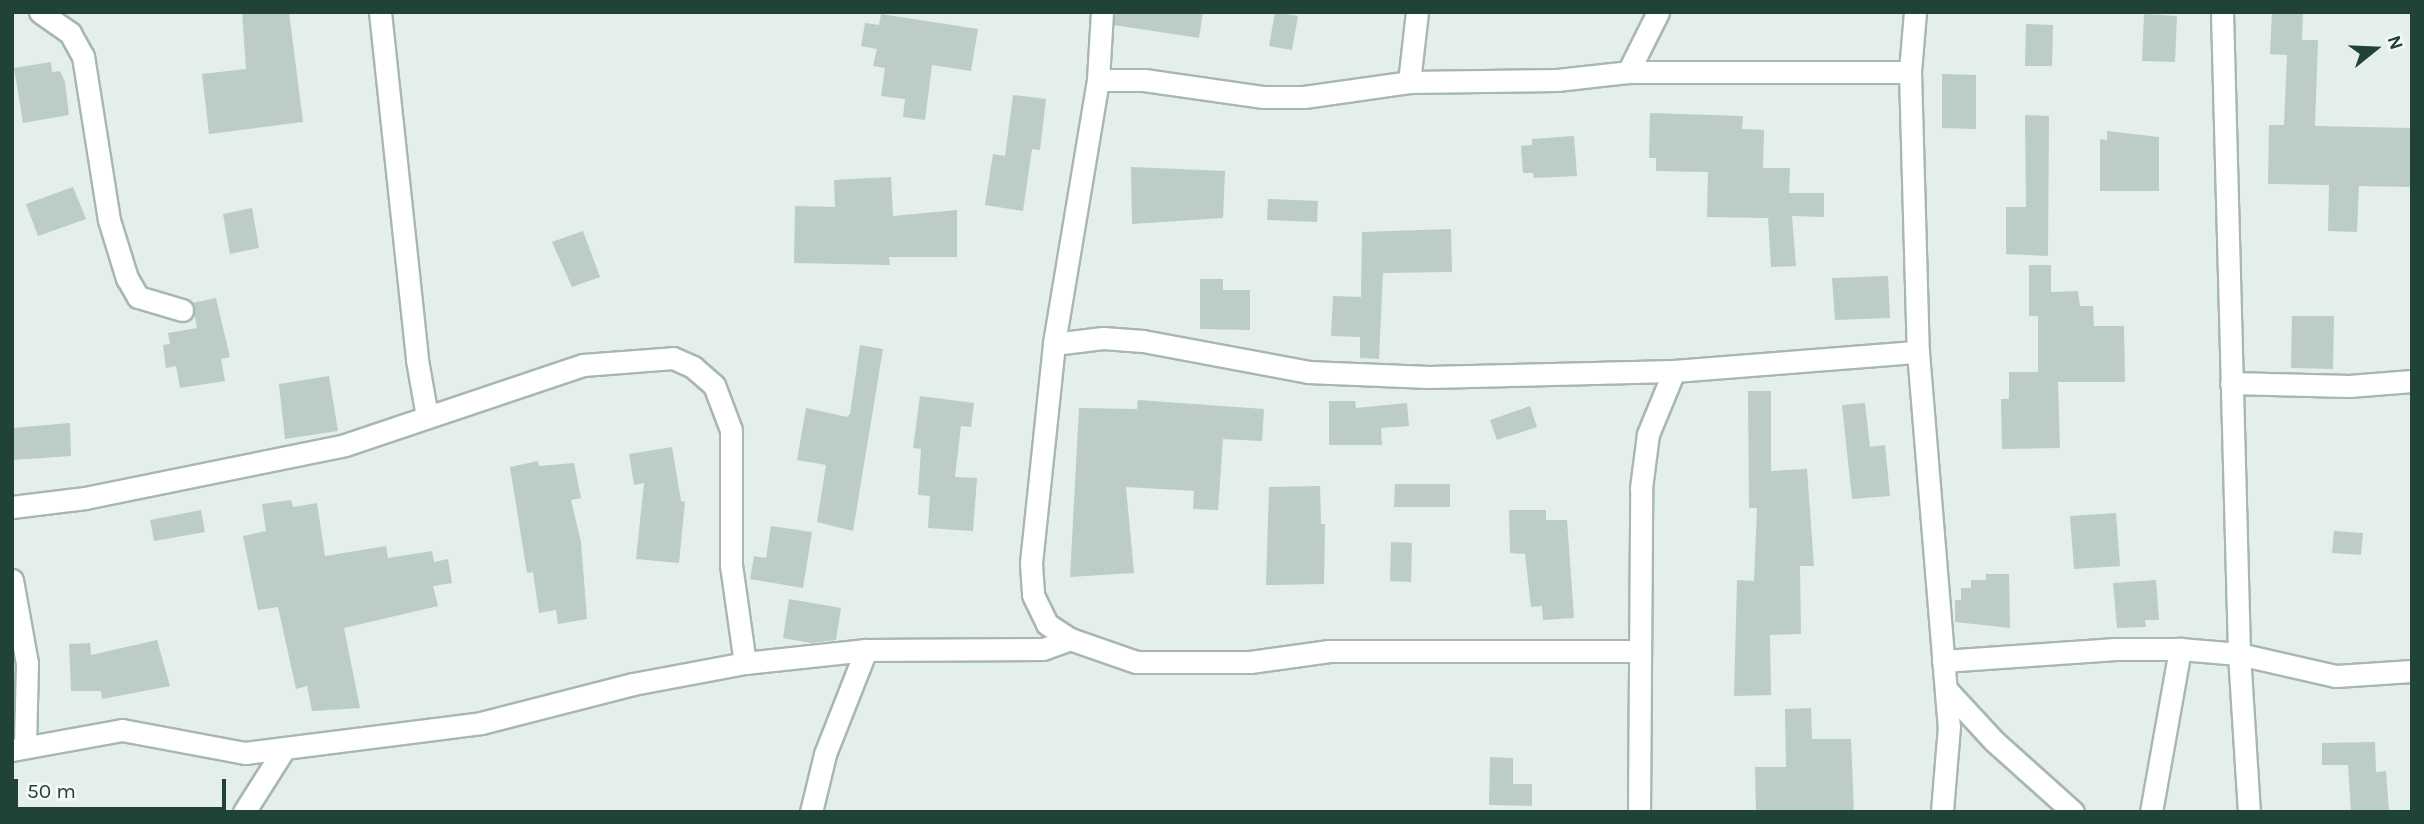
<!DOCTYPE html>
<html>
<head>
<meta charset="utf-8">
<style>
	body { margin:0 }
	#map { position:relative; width:2424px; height:824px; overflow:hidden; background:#e4efe9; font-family:Karla,sans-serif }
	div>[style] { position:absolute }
	.building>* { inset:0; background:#bbcdc5 }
	.roads { filter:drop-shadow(2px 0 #a6b8b0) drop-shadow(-2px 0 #a6b8b0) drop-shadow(0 2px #a6b8b0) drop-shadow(0 -2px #a6b8b0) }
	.minor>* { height:21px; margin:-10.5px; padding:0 10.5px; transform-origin:10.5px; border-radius:10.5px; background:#fff }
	span { translate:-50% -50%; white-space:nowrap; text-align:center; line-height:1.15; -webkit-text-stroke:6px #f5faf7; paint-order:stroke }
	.frame { position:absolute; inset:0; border:14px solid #214237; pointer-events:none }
	.north { position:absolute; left:2340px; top:14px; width:70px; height:70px; -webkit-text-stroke:5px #f5faf7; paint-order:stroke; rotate:72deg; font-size:19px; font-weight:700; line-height:28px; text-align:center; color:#214237 }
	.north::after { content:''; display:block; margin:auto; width:24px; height:32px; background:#214237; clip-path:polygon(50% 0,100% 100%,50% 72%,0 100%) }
	.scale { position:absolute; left:14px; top:779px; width:212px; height:32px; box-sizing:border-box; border:4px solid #214237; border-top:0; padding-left:9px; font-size:21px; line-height:24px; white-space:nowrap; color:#214237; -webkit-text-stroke:5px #f5faf7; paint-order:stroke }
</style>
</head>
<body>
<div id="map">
	<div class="building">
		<i style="clip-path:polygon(242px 12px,289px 12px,303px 122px,209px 134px,202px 74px,246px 69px)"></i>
		<i style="clip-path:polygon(1115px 12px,1203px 12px,1199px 38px,1114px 25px)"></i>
		<i style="clip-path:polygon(1275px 12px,1298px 16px,1292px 50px,1269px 46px)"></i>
		<i style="clip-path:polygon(2272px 12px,2303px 12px,2302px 40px,2318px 40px,2315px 126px,2412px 128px,2412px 187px,2359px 186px,2357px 232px,2328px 231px,2329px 185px,2268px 184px,2269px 125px,2284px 125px,2287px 55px,2270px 54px)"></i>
		<i style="clip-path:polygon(881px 14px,978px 29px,971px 71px,932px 65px,925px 120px,903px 117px,905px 99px,881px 96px,885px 68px,873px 66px,877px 49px,861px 46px,865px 23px,879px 25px)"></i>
		<i style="clip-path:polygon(2144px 14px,2177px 16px,2175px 62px,2142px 61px)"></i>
		<i style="clip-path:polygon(2026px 24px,2053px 25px,2052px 66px,2025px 66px)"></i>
		<i style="clip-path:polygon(51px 62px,52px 72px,60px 71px,65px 82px,69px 115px,23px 123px,14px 68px)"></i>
		<i style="clip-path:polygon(1942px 74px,1976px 75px,1976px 129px,1942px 128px)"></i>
		<i style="clip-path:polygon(1013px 95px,1046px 99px,1040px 150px,1032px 149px,1023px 211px,985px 205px,993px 154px,1005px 156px)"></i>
		<i style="clip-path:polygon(1650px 113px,1743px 116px,1742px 129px,1764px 130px,1763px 168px,1790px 168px,1789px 193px,1824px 193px,1824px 217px,1792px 216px,1796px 266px,1771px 267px,1768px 218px,1707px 217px,1708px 172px,1656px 171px,1656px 158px,1649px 158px)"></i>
		<i style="clip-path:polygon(2025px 115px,2049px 116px,2048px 256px,2006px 254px,2006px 207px,2026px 207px)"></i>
		<i style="clip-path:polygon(2107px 131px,2159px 137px,2159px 191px,2100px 191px,2100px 139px,2107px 140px)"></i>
		<i style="clip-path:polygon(1574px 136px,1577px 176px,1534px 178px,1533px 173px,1523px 173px,1521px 146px,1532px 145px,1532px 139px)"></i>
		<i style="clip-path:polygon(1131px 167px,1225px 171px,1223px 218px,1132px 224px)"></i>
		<i style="clip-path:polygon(891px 177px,893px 216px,957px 210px,957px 257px,889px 257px,890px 265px,794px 263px,795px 206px,835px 207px,834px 180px)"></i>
		<i style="clip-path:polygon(73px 187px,86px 219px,38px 236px,26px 204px)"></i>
		<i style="clip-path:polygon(1268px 199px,1318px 201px,1317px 222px,1267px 220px)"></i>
		<i style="clip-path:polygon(252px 208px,259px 248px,230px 254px,223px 214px)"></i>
		<i style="clip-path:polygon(1451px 229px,1452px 272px,1383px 273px,1379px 359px,1360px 358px,1360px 337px,1331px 336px,1333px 296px,1361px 297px,1362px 232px)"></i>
		<i style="clip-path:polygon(583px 231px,600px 277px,572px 287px,552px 242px)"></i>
		<i style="clip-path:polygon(2029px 265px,2051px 265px,2051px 292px,2078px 291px,2080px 306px,2093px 306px,2094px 326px,2124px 326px,2125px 382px,2058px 382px,2060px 448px,2002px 449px,2001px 399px,2009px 399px,2009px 372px,2038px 372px,2038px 316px,2029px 316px)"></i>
		<i style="clip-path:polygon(1888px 276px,1890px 318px,1835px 320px,1832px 278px)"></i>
		<i style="clip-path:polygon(1200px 279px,1223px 279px,1223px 290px,1250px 290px,1250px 330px,1200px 329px)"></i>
		<i style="clip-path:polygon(216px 298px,230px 357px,221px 359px,225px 381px,180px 388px,176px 366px,166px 368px,163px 345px,170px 344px,168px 333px,197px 328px,192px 303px)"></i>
		<i style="clip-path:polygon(2292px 316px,2334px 316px,2333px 369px,2291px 368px)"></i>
		<i style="clip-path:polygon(860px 345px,883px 349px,853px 531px,817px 522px,826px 465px,797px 460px,806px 408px,847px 417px,850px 414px)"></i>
		<i style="clip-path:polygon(329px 376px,338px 431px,285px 439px,279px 384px)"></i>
		<i style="clip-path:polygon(1748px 391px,1771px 391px,1771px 471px,1807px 469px,1814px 566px,1800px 566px,1801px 634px,1770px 635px,1771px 695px,1734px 696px,1737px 580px,1754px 581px,1757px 508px,1749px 508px)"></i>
		<i style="clip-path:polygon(920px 396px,974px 403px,971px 427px,961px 426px,955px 477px,977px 478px,973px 531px,928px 528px,930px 496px,918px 495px,921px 449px,913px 448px)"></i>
		<i style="clip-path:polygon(1138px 400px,1264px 409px,1262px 441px,1223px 439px,1218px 510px,1193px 509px,1194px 491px,1126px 487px,1134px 573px,1070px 577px,1079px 408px,1137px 409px)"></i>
		<i style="clip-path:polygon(1329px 401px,1355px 401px,1356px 408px,1407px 403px,1409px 426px,1381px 428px,1382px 445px,1329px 445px)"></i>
		<i style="clip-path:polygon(1865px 403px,1870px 447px,1885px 445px,1890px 496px,1852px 499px,1842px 405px)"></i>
		<i style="clip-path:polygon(1530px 406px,1537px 427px,1497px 440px,1490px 420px)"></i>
		<i style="clip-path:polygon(70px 423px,71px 456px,12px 460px,12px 428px)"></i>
		<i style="clip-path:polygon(672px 447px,681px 501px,685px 502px,679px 563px,636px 559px,644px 483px,634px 485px,629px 454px)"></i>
		<i style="clip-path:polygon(538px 461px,539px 466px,574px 463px,581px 498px,571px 500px,581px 542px,587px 619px,558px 624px,556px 610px,539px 613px,533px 572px,527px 573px,510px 467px)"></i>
		<i style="clip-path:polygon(1395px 484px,1450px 484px,1450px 507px,1394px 507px)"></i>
		<i style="clip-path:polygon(1320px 486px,1321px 524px,1325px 524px,1324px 584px,1266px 585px,1269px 487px)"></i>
		<i style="clip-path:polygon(291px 500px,293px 507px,317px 503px,325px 556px,386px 546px,388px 558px,432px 551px,434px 562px,448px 559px,452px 583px,433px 586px,438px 606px,344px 628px,360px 708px,312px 711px,307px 686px,296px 689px,278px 607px,258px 610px,243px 536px,266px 531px,262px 504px)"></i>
		<i style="clip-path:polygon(201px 510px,205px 532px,154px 541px,150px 520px)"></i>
		<i style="clip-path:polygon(1509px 510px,1546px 510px,1546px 520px,1567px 520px,1574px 618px,1543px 620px,1542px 606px,1531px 607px,1525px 554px,1510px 553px)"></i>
		<i style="clip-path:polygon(2116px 513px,2120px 566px,2074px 569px,2070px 516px)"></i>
		<i style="clip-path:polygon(771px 526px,812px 532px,803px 588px,750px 579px,754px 556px,766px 558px)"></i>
		<i style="clip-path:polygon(2334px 531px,2363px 533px,2361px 555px,2332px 553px)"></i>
		<i style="clip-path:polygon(1391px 542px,1412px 543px,1411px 582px,1390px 581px)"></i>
		<i style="clip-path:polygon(1986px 574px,2009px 574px,2010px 628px,1955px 622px,1955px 600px,1961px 600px,1961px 588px,1971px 588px,1971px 580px,1986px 580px)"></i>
		<i style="clip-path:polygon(2156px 580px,2159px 620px,2145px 620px,2146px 627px,2117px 628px,2113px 583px)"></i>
		<i style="clip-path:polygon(789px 599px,841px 608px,836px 640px,811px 643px,783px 638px)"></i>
		<i style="clip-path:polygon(157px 640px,170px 686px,102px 699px,101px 691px,71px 691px,69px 644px,90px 643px,91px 655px)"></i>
		<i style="clip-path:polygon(1811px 708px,1812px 739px,1851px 739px,1854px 812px,1756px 812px,1755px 767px,1786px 767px,1785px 709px)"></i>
		<i style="clip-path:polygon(2375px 742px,2376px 772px,2386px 771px,2389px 812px,2351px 812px,2348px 765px,2322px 765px,2322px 743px)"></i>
		<i style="clip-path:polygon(1490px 757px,1513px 758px,1513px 784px,1532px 784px,1532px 806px,1489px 805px)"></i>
	</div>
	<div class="roads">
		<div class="minor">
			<i style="left:40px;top:12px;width:37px;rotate:35deg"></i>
			<i style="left:70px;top:33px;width:26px;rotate:61deg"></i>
			<i style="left:83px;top:56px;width:166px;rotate:81deg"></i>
			<i style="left:109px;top:220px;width:61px;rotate:72.8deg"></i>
			<i style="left:127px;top:278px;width:22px;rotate:60deg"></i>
			<i style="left:138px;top:297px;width:46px;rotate:16.5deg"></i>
			<i style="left:380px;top:12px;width:350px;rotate:83.9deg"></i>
			<i style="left:417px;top:360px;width:57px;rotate:79.9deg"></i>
			<i style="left:1102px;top:12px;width:68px;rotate:93.4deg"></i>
			<i style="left:1098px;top:80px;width:268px;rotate:99.5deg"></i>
			<i style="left:1054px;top:344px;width:221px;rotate:96deg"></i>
			<i style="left:1031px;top:564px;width:31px;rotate:86deg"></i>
			<i style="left:1033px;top:595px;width:32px;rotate:64deg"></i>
			<i style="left:1047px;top:624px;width:27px;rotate:33deg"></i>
			<i style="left:1070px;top:639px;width:70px;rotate:19.2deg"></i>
			<i style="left:1136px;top:662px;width:114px"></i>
			<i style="left:1250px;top:662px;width:80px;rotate:-7.9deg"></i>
			<i style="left:1329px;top:651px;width:310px"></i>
			<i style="left:1915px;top:12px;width:60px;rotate:94.8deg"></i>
			<i style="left:1910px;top:72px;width:280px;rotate:88.4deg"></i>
			<i style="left:1918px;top:352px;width:375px;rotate:85.3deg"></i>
			<i style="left:1949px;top:726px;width:86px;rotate:94.7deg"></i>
			<i style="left:2222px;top:12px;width:642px;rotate:88.48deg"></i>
			<i style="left:2239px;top:654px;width:158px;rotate:86.4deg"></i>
			<i style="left:1628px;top:72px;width:67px;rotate:-63.4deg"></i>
			<i style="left:1098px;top:80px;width:46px"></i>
			<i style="left:1144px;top:80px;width:121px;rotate:8.1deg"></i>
			<i style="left:1264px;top:97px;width:40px"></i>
			<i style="left:1304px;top:97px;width:106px;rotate:-8.1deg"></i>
			<i style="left:1409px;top:82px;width:148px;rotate:-0.8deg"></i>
			<i style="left:1557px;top:80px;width:71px;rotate:-6.4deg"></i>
			<i style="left:1628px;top:72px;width:282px"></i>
			<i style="left:1409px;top:82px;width:70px;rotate:-83.5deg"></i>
			<i style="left:1054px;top:344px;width:49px;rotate:-7deg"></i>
			<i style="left:1103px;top:338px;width:40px;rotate:4.3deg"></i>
			<i style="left:1143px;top:341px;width:168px;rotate:10.6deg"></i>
			<i style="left:1308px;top:372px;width:121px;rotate:2.4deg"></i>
			<i style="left:1429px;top:377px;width:245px;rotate:-1.4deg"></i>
			<i style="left:1674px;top:371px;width:245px;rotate:-4.5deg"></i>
			<i style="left:2231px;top:383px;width:118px;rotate:1.5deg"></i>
			<i style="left:2349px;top:386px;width:63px;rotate:-4.5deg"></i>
			<i style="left:12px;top:507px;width:74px;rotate:-7deg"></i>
			<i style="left:85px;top:498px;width:265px;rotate:-11.5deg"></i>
			<i style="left:345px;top:445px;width:251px;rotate:-18.6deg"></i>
			<i style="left:583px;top:365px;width:90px;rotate:-4.4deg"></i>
			<i style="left:673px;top:358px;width:22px;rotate:24deg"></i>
			<i style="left:693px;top:367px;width:28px;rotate:41deg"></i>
			<i style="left:714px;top:385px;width:48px;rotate:69.3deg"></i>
			<i style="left:731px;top:430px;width:135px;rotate:90deg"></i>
			<i style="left:731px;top:565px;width:99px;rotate:81.9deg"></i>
			<i style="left:12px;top:580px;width:84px;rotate:79.8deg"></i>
			<i style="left:27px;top:663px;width:83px;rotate:91.4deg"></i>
			<i style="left:1943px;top:661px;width:173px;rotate:-4deg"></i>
			<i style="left:2116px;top:649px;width:64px"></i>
			<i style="left:2180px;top:649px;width:59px;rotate:4.8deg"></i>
			<i style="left:2239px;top:654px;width:99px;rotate:12.8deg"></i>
			<i style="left:2336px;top:676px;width:76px;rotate:-3.8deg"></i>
			<i style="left:1946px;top:689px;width:71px;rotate:47.3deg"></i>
			<i style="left:1994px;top:741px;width:106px;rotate:41.9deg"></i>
			<i style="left:12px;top:750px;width:112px;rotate:-10.3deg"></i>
			<i style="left:122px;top:730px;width:125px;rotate:10.6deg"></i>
			<i style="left:245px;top:753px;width:238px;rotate:-7.2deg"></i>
			<i style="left:481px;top:723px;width:157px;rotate:-14.4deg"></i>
			<i style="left:633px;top:684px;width:114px;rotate:-10.6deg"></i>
			<i style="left:745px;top:663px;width:122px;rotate:-6.1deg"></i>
			<i style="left:866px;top:650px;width:177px;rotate:-0.3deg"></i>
			<i style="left:1043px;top:649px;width:29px;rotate:-20deg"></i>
			<i style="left:244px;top:812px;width:75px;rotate:-57.6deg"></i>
			<i style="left:811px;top:812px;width:60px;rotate:-76.4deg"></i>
			<i style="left:825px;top:754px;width:112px;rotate:-68.5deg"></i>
			<i style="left:1639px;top:812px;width:324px;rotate:-89.6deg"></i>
			<i style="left:1641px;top:488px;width:54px;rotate:-82.6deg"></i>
			<i style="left:1648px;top:434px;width:68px;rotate:-67.6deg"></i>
			<i style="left:2151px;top:812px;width:166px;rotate:-79.9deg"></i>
		</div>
	</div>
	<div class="frame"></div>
	<div class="north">N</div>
	<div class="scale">50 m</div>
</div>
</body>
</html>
